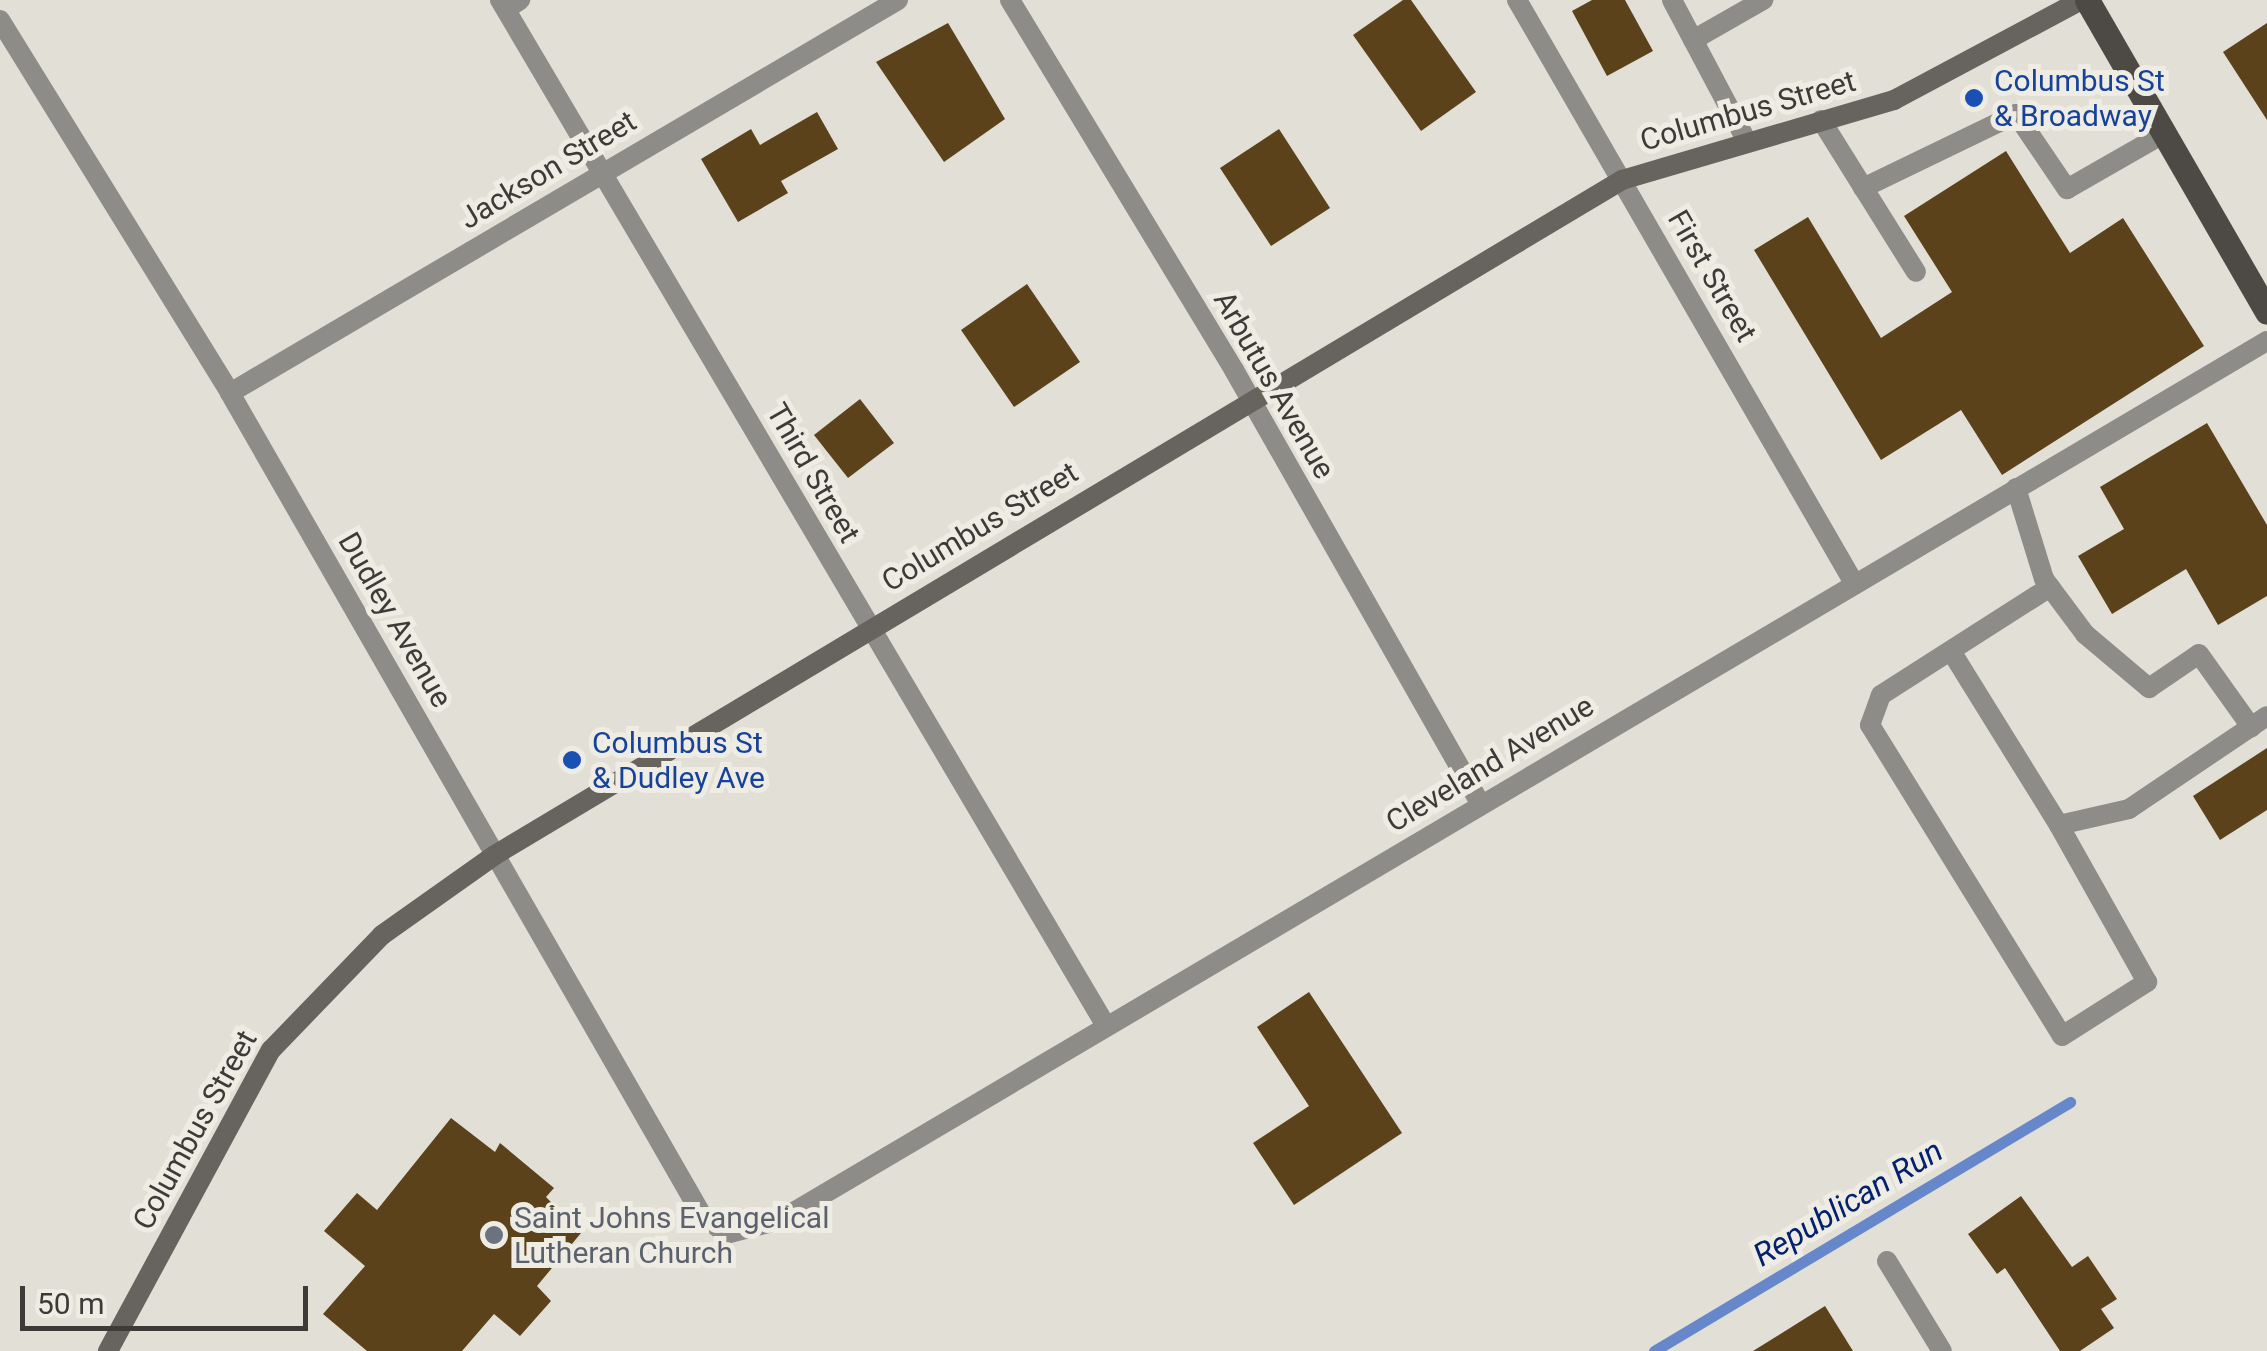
<!DOCTYPE html>
<html>
<head>
<meta charset="utf-8">
<style>
	body { margin:0 }
	#map { position:relative; width:2267px; height:1351px; overflow:hidden; background:#e2dfd6; font-family:Roboto,sans-serif }
	div>[style] { position:absolute }
	.stream>* { height:11px; margin:-5.5px; padding:0 5.5px; transform-origin:5.5px; border-radius:5.5px; background:#6688ca }
	.building>* { inset:0; background:#5b421b }
	.service>* { height:20px; margin:-10px; padding:0 10px; transform-origin:10px; border-radius:10px; background:#8e8c89 }
	.minor>* { height:20px; margin:-10px; padding:0 10px; transform-origin:10px; border-radius:10px; background:#8e8c89 }
	.secondary>* { height:20px; margin:-10px; padding:0 10px; transform-origin:10px; border-radius:10px; background:#676460 }
	.primary>* { height:25px; margin:-12.5px; padding:0 12.5px; transform-origin:12.5px; border-radius:12.5px; background:#4d4944 }
	.dots>* { width:28px; height:28px; translate:-50% -50%; box-sizing:border-box; border:5px solid #efece4; border-radius:50% }
	span { translate:-50% -50%; white-space:nowrap; text-align:center; line-height:1.15; -webkit-text-stroke:10px #efece4; paint-order:stroke }
	.transit-label { font-size:30px; color:#164399 }
	.left { translate:0 -50%; text-align:left }
	.street-label { font-size:30px; color:#3c3b38 }
	.worship-label { font-size:30px; color:#5b616d }
	.water-label { font-size:32px; color:#03216e; font-style:italic }
	.scale { position:absolute; left:20px; top:1286px; width:288px; height:45px; box-sizing:border-box; border:5px solid #3c3b38; border-top:0; padding-left:12px; font-size:30px; line-height:35px; white-space:nowrap; color:#3c3b38; -webkit-text-stroke:8px #efece4; paint-order:stroke }
</style>
</head>
<body>
<div id="map">
	<div class="stream">
		<i style="left:1654px;top:1351px;width:485px;rotate:-30.9deg"></i>
	</div>
	<div class="building">
		<i style="clip-path:polygon(1403px 0,1411px 0,1476px 92px,1421px 131px,1353px 35px)"></i>
		<i style="clip-path:polygon(1592px 0,1625px 0,1653px 51px,1607px 76px,1572px 11px)"></i>
		<i style="clip-path:polygon(948px 23px,1005px 119px,944px 162px,876px 62px)"></i>
		<i style="clip-path:polygon(2267px 23px,2267px 120px,2223px 52px)"></i>
		<i style="clip-path:polygon(817px 112px,838px 149px,781px 181px,788px 193px,738px 222px,701px 159px,751px 129px,760px 145px)"></i>
		<i style="clip-path:polygon(1279px 129px,1330px 208px,1271px 246px,1220px 168px)"></i>
		<i style="clip-path:polygon(2006px 151px,2070px 253px,2123px 218px,2204px 346px,2002px 475px,1961px 410px,1881px 460px,1754px 250px,1808px 217px,1881px 338px,1952px 292px,1904px 216px)"></i>
		<i style="clip-path:polygon(1027px 284px,1080px 362px,1014px 407px,961px 330px)"></i>
		<i style="clip-path:polygon(860px 399px,894px 443px,848px 478px,814px 435px)"></i>
		<i style="clip-path:polygon(2207px 423px,2267px 525px,2267px 596px,2218px 625px,2186px 569px,2112px 614px,2078px 556px,2124px 529px,2100px 487px)"></i>
		<i style="clip-path:polygon(2267px 748px,2267px 810px,2220px 840px,2193px 796px)"></i>
		<i style="clip-path:polygon(1309px 992px,1402px 1133px,1294px 1205px,1253px 1143px,1309px 1106px,1257px 1027px)"></i>
		<i style="clip-path:polygon(451px 1118px,495px 1152px,500px 1143px,554px 1188px,546px 1197px,581px 1233px,537px 1286px,551px 1301px,520px 1336px,494px 1314px,462px 1351px,367px 1351px,323px 1314px,365px 1266px,324px 1231px,357px 1193px,377px 1210px)"></i>
		<i style="clip-path:polygon(2021px 1196px,2072px 1267px,2088px 1256px,2117px 1299px,2101px 1309px,2114px 1328px,2080px 1351px,2060px 1351px,2005px 1268px,1997px 1274px,1968px 1234px)"></i>
		<i style="clip-path:polygon(1825px 1306px,1853px 1351px,1753px 1351px)"></i>
	</div>
	<div class="service">
		<i style="left:1672px;top:0;width:156px;rotate:62.1deg"></i>
		<i style="left:506px;top:9px;width:17px;rotate:-33deg"></i>
		<i style="left:1693px;top:40px;width:81px;rotate:-29.7deg"></i>
		<i style="left:1821px;top:120px;width:179px;rotate:58deg"></i>
		<i style="left:1863px;top:188px;width:170px;rotate:-25.8deg"></i>
		<i style="left:2016px;top:114px;width:91px;rotate:55.8deg"></i>
		<i style="left:2067px;top:189px;width:111px;rotate:-29.8deg"></i>
		<i style="left:2016px;top:488px;width:95px;rotate:72.9deg"></i>
		<i style="left:2044px;top:579px;width:69px;rotate:53.3deg"></i>
		<i style="left:2085px;top:634px;width:84px;rotate:40.2deg"></i>
		<i style="left:2149px;top:688px;width:60px;rotate:-34.2deg"></i>
		<i style="left:2199px;top:654px;width:90px;rotate:54.5deg"></i>
		<i style="left:2050px;top:587px;width:201px;rotate:147.4deg"></i>
		<i style="left:1881px;top:695px;width:32px;rotate:110deg"></i>
		<i style="left:1870px;top:725px;width:365px;rotate:58.3deg"></i>
		<i style="left:2062px;top:1036px;width:101px;rotate:-32.4deg"></i>
		<i style="left:2147px;top:982px;width:180px;rotate:-119.3deg"></i>
		<i style="left:2059px;top:825px;width:72px;rotate:-12.9deg"></i>
		<i style="left:2129px;top:809px;width:166px;rotate:-34deg"></i>
		<i style="left:1951px;top:651px;width:205px;rotate:58.2deg"></i>
	</div>
	<div class="minor">
		<i style="left:500px;top:0;width:1192px;rotate:59.43deg"></i>
		<i style="left:1010px;top:0;width:433px;rotate:58.8deg"></i>
		<i style="left:1234px;top:370px;width:499px;rotate:60.4deg"></i>
		<i style="left:1517px;top:0;width:673px;rotate:59.97deg"></i>
		<i style="left:0;top:20px;width:438px;rotate:58.3deg"></i>
		<i style="left:230px;top:393px;width:948px;rotate:60.14deg"></i>
		<i style="left:702px;top:1215px;width:31px;rotate:38deg"></i>
		<i style="left:726px;top:1234px;width:56px;rotate:-14.5deg"></i>
		<i style="left:780px;top:1220px;width:1727px;rotate:-30.59deg"></i>
		<i style="left:230px;top:393px;width:775px;rotate:-30.47deg"></i>
		<i style="left:1887px;top:1261px;width:105px;rotate:58.6deg"></i>
	</div>
	<div class="secondary">
		<i style="left:108px;top:1351px;width:342px;rotate:-61.6deg"></i>
		<i style="left:271px;top:1050px;width:160px;rotate:-46deg"></i>
		<i style="left:382px;top:935px;width:138px;rotate:-35.3deg"></i>
		<i style="left:495px;top:855px;width:1314px;rotate:-30.92deg"></i>
		<i style="left:1622px;top:180px;width:284px;rotate:-16.4deg"></i>
		<i style="left:1894px;top:100px;width:212px;rotate:-28.1deg"></i>
	</div>
	<div class="primary">
		<i style="left:2087px;top:0;width:360px;rotate:60deg"></i>
	</div>
	<div class="dots">
		<i style="left:1974px;top:98px;background:#1a4fb4"></i>
		<i style="left:572px;top:760px;background:#1a4fb4"></i>
		<i style="left:494px;top:1235px;background:#6b7280"></i>
	</div>
	<div class="transit-label">
		<span class="left" style="left:1994px;top:98px">Columbus St<br>&amp; Broadway</span>
		<span class="left" style="left:592px;top:760px">Columbus St<br>&amp; Dudley Ave</span>
	</div>
	<div class="street-label">
		<span style="left:1748px;top:111px;rotate:-16deg">Columbus Street</span>
		<span style="left:548px;top:170px;rotate:-31deg">Jackson Street</span>
		<span style="left:1712px;top:276px;rotate:60deg">First Street</span>
		<span style="left:1274px;top:385px;rotate:60deg">Arbutus Avenue</span>
		<span style="left:813px;top:473px;rotate:60deg">Third Street</span>
		<span style="left:980px;top:527px;rotate:-31deg">Columbus Street</span>
		<span style="left:395px;top:620px;rotate:60deg">Dudley Avenue</span>
		<span style="left:1490px;top:764px;rotate:-31deg">Cleveland Avenue</span>
		<span style="left:195px;top:1130px;rotate:-61deg">Columbus Street</span>
	</div>
	<div class="worship-label">
		<span class="left" style="left:514px;top:1235px">Saint Johns Evangelical<br>Lutheran Church</span>
	</div>
	<div class="water-label">
		<span style="left:1848px;top:1203px;rotate:-31deg">Republican Run</span>
	</div>
	<div class="scale">50 m</div>
</div>
</body>
</html>
